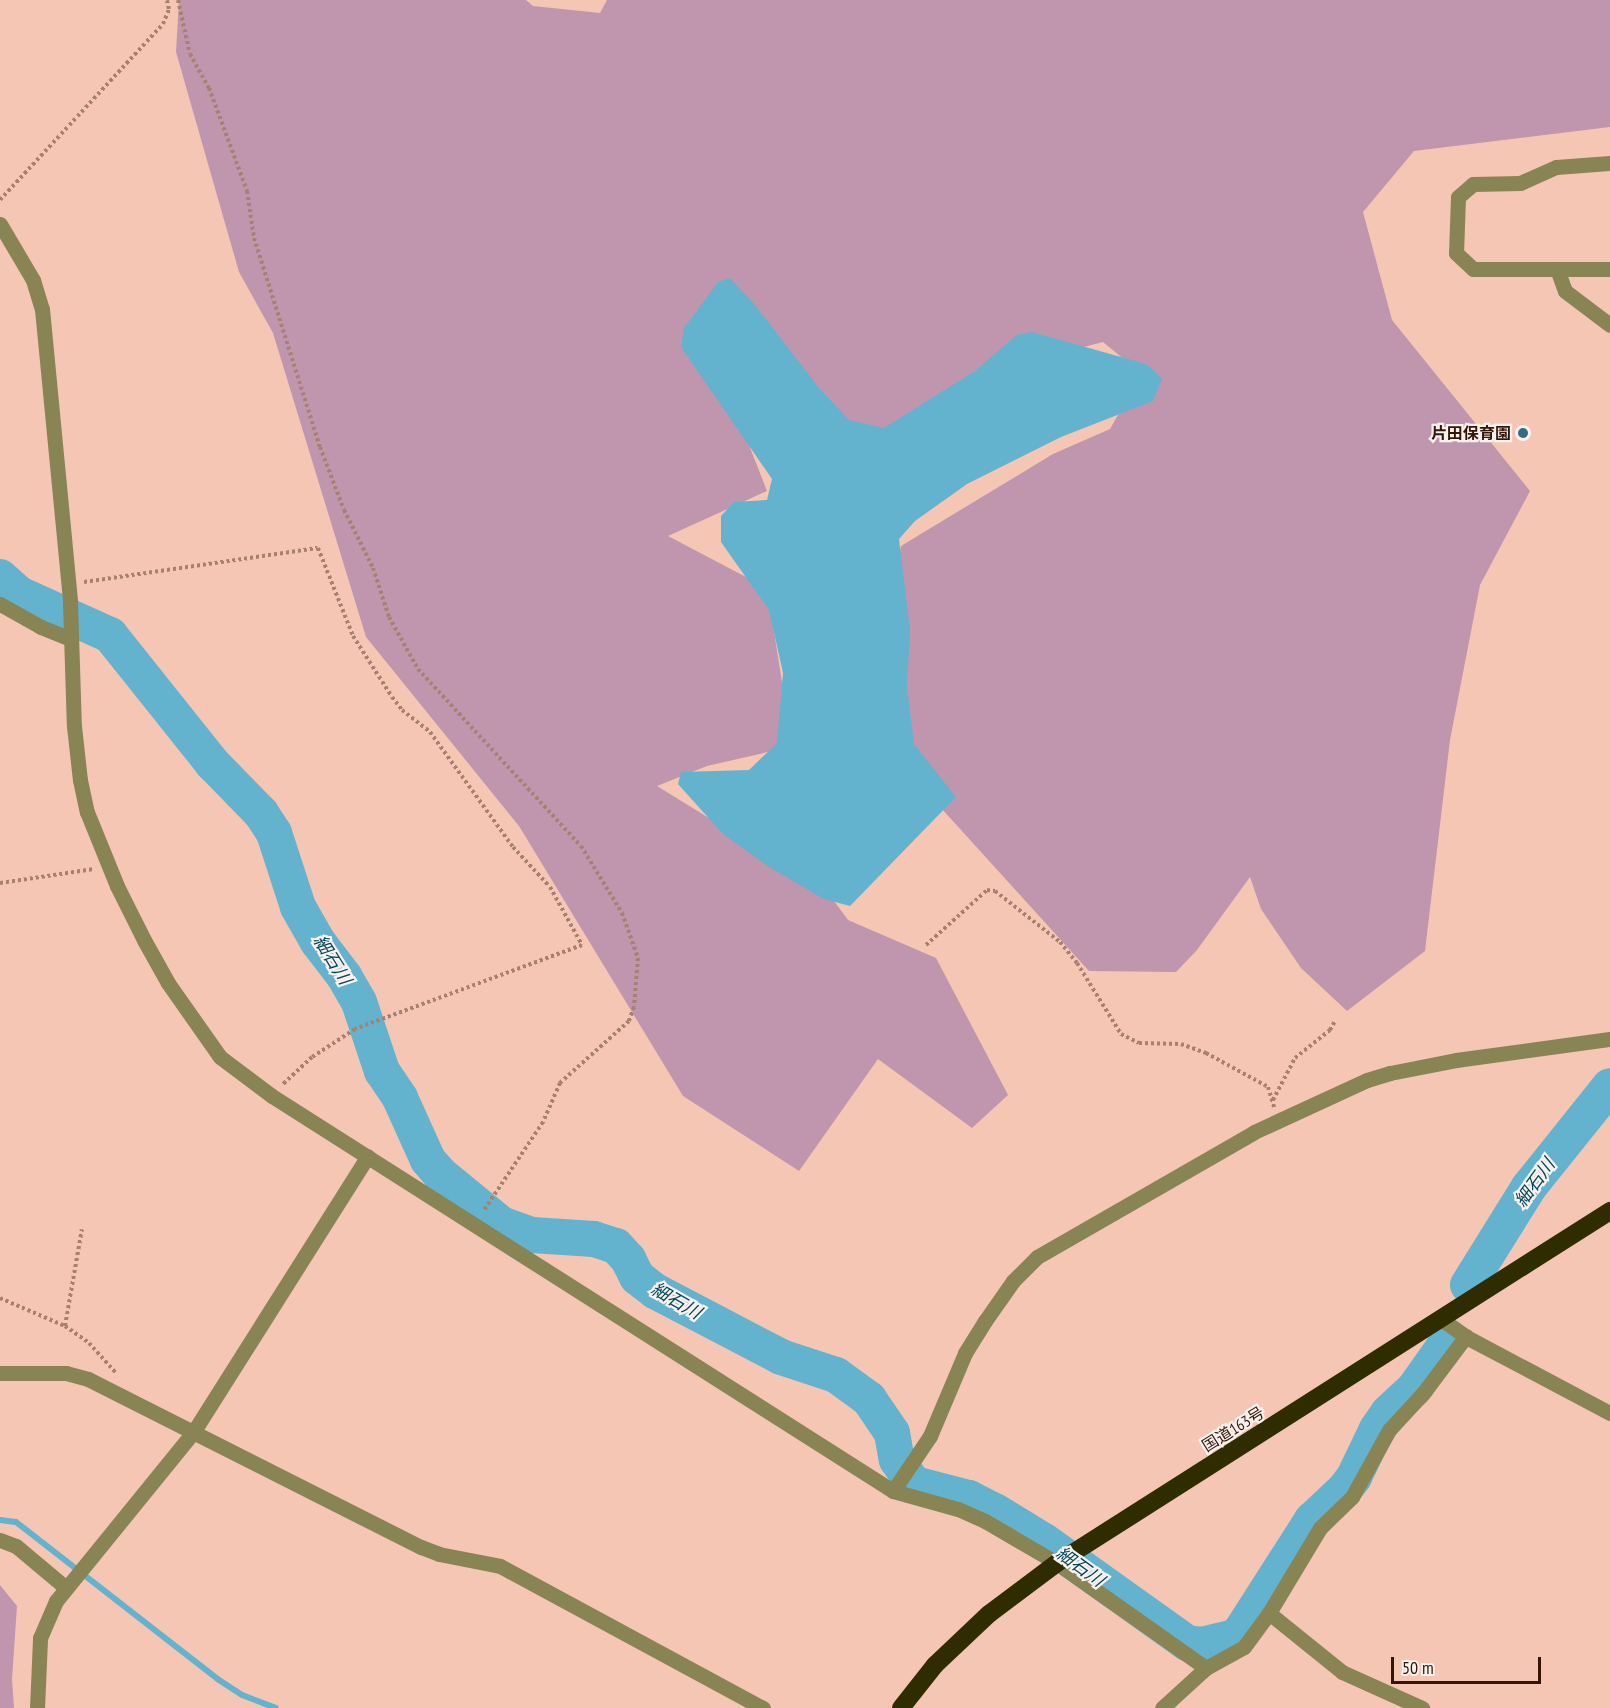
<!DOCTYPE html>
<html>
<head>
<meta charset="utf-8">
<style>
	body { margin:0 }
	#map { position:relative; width:1610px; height:1708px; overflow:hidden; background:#f5c6b3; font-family:"PT Sans Narrow","Noto Sans JP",sans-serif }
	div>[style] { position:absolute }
	.green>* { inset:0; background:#bf96ad }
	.water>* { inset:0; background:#63b2ce }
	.stream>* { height:6px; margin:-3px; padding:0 3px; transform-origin:3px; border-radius:3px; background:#63b2ce }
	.river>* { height:36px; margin:-18px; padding:0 18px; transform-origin:18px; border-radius:18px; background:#63b2ce }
	.path>* { height:4px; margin-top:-2px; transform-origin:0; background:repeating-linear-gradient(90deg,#a78070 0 3px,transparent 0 6px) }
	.minor>* { height:15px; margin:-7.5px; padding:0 7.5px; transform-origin:7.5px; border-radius:7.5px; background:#888454 }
	.highway>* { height:18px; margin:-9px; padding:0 9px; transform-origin:9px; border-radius:9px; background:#302c01 }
	.dots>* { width:16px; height:16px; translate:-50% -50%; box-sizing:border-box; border:3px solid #f9f1ed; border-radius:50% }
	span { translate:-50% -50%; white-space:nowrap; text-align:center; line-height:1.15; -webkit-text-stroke:4.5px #f9f1ed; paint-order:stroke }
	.poi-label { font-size:16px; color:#32160a; font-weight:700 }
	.right { translate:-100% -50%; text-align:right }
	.street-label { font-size:16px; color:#32160a }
	.water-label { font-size:18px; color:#00475b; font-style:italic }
	.scale { position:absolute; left:1391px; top:1657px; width:150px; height:27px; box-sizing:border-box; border:3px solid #32160a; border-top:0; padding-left:8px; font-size:18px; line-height:21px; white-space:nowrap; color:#32160a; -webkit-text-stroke:4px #f9f1ed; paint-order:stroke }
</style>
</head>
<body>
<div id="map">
	<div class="green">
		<i style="clip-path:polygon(179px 0,526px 0,533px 6px,600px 13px,607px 0,1610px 0,1610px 127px,1414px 151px,1363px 212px,1392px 320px,1530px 491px,1480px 585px,1450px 740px,1425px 951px,1347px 1011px,1301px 968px,1261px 909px,1250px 877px,1197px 950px,1176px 972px,1089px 971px,902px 765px,882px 640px,901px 546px,1053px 454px,1110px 429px,1126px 401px,1131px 365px,1103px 342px,1003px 368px,871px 455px,696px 310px,767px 491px,668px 536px,767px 588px,783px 688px,781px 749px,707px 766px,657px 786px,717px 823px,812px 871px,848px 920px,936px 958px,1008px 1095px,972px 1128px,878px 1059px,799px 1171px,683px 1096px,519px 826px,366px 637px,273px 333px,239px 272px,176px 52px)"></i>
		<i style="clip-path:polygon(0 1585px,17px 1606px,12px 1679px,14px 1708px,0 1708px)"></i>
	</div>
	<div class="water">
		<i style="clip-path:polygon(730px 278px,755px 305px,819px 388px,849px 420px,884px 428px,975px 371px,1017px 335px,1032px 332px,1146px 364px,1162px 379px,1153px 401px,1061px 437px,967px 484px,915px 521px,899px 539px,910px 631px,907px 687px,914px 744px,956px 797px,850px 906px,824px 899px,769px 867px,723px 834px,678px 784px,681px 772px,749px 770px,777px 743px,783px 673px,769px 610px,721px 542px,721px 516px,734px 502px,767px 500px,772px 479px,681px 347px,684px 328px,718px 282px)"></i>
	</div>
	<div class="stream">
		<i style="left:0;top:1520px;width:16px;rotate:7deg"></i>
		<i style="left:16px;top:1522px;width:257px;rotate:37.9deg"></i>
		<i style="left:219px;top:1680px;width:27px;rotate:33deg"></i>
		<i style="left:242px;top:1695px;width:36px;rotate:21deg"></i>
	</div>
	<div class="river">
		<i style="left:0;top:577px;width:25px;rotate:42deg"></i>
		<i style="left:19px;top:594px;width:100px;rotate:24.3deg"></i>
		<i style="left:110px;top:635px;width:165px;rotate:51.4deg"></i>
		<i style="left:213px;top:764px;width:69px;rotate:45.6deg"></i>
		<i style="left:261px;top:813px;width:24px;rotate:57deg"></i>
		<i style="left:274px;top:833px;width:78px;rotate:72deg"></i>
		<i style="left:298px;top:907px;width:40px;rotate:60.3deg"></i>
		<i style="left:318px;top:942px;width:43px;rotate:52.6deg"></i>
		<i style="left:344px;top:976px;width:30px;rotate:60deg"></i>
		<i style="left:359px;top:1002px;width:73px;rotate:71.6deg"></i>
		<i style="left:382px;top:1071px;width:32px;rotate:56deg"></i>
		<i style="left:400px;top:1098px;width:68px;rotate:65.7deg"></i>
		<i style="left:428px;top:1160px;width:18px;rotate:49deg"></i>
		<i style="left:440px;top:1174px;width:79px;rotate:39.3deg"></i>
		<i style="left:501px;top:1224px;width:33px;rotate:20deg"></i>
		<i style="left:532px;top:1235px;width:62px;rotate:3.7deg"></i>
		<i style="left:594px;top:1239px;width:23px;rotate:18deg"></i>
		<i style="left:616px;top:1246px;width:18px;rotate:47deg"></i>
		<i style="left:628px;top:1259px;width:20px;rotate:63deg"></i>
		<i style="left:637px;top:1277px;width:23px;rotate:38deg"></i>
		<i style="left:655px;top:1291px;width:142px;rotate:27.6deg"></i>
		<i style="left:781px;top:1357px;width:58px;rotate:18.1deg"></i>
		<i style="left:836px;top:1375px;width:41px;rotate:36deg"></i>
		<i style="left:869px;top:1399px;width:41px;rotate:55.9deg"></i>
		<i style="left:892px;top:1433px;width:27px;rotate:80deg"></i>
		<i style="left:897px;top:1460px;width:29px;rotate:55deg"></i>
		<i style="left:914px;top:1484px;width:57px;rotate:14.3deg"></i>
		<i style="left:969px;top:1498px;width:29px;rotate:27deg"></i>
		<i style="left:995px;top:1511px;width:57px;rotate:31.5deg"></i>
		<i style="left:1044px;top:1541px;width:176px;rotate:35.5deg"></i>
		<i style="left:1187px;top:1643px;width:14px;rotate:8deg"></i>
		<i style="left:1201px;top:1645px;width:35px;rotate:-13deg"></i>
		<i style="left:1235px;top:1637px;width:8px;rotate:-45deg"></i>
		<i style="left:1241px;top:1631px;width:132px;rotate:-57.4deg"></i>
		<i style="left:1312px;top:1520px;width:44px;rotate:-43.2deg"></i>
		<i style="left:1344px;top:1490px;width:16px;rotate:-52deg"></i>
		<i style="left:1354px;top:1477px;width:53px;rotate:-64.4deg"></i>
		<i style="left:1377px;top:1429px;width:19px;rotate:-55deg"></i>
		<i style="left:1388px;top:1413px;width:35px;rotate:-43deg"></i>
		<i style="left:1414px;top:1389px;width:54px;rotate:-54.8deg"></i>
		<i style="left:1468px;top:1285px;width:115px;rotate:-58.1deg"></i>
		<i style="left:1529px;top:1187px;width:129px;rotate:-51.3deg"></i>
	</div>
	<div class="path">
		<i style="left:178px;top:0;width:55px;rotate:77.5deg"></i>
		<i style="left:190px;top:54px;width:39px;rotate:61deg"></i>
		<i style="left:209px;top:88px;width:110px;rotate:69.7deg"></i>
		<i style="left:247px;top:191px;width:48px;rotate:81.5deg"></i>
		<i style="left:254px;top:238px;width:219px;rotate:72.5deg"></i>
		<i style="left:320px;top:447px;width:67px;rotate:69.1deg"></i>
		<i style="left:344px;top:510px;width:65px;rotate:63.4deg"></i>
		<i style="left:373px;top:568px;width:52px;rotate:71.9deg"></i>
		<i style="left:389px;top:617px;width:60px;rotate:60.9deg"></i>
		<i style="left:418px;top:669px;width:241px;rotate:47.4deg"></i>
		<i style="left:581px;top:846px;width:79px;rotate:58.5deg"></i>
		<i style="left:622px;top:913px;width:48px;rotate:70.4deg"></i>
		<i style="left:638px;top:958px;width:49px;rotate:94.7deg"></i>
		<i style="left:634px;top:1007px;width:15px;rotate:110deg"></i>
		<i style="left:629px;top:1021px;width:93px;rotate:138.1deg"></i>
		<i style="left:560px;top:1083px;width:43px;rotate:113.6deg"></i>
		<i style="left:543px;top:1122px;width:106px;rotate:123.8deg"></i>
		<i style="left:0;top:200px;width:240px;rotate:-47.2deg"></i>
		<i style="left:163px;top:24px;width:16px;rotate:-68deg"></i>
		<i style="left:169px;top:9px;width:9px;rotate:-103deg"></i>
		<i style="left:84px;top:582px;width:236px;rotate:-8.3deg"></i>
		<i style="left:318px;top:548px;width:95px;rotate:68.3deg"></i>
		<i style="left:353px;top:636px;width:72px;rotate:57.4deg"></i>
		<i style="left:392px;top:697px;width:16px;rotate:52deg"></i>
		<i style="left:402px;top:710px;width:36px;rotate:38deg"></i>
		<i style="left:430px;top:732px;width:142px;rotate:54.2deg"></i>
		<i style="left:513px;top:847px;width:54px;rotate:47.2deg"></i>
		<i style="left:550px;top:887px;width:66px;rotate:61.1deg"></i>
		<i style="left:582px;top:945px;width:242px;rotate:159.7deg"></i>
		<i style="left:355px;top:1029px;width:51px;rotate:146.9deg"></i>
		<i style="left:312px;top:1057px;width:41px;rotate:137deg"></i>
		<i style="left:0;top:883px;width:95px;rotate:-8.5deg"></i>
		<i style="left:926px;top:945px;width:82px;rotate:-42deg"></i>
		<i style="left:987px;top:890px;width:8px;rotate:7deg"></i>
		<i style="left:995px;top:891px;width:83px;rotate:38.1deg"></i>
		<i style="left:1060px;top:942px;width:27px;rotate:51deg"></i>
		<i style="left:1077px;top:963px;width:84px;rotate:58.2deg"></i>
		<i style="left:1121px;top:1034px;width:20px;rotate:27deg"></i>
		<i style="left:1139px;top:1043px;width:42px;rotate:1.4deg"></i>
		<i style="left:1181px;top:1044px;width:27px;rotate:20deg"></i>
		<i style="left:1206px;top:1053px;width:71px;rotate:28.7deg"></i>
		<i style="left:1268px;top:1087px;width:21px;rotate:73deg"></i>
		<i style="left:1273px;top:1100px;width:47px;rotate:-62.4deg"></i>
		<i style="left:1295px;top:1058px;width:45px;rotate:-38.7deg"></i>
		<i style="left:1330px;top:1030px;width:10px;rotate:-61deg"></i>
		<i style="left:0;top:1298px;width:71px;rotate:23.3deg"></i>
		<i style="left:65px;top:1326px;width:29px;rotate:35deg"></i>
		<i style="left:89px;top:1343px;width:40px;rotate:48deg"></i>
		<i style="left:65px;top:1326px;width:98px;rotate:-80.1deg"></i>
	</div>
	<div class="minor">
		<i style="left:1610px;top:163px;width:54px;rotate:175.8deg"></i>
		<i style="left:1556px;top:167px;width:39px;rotate:156deg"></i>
		<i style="left:1520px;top:183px;width:47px;rotate:178.8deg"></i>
		<i style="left:1473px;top:184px;width:20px;rotate:139deg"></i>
		<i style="left:1458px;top:197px;width:56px;rotate:92deg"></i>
		<i style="left:1456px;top:253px;width:23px;rotate:43deg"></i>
		<i style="left:1473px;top:269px;width:137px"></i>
		<i style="left:0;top:224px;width:65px;rotate:59.5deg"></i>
		<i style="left:33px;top:280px;width:30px;rotate:73deg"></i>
		<i style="left:42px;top:309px;width:294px;rotate:84.5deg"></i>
		<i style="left:70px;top:602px;width:124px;rotate:88.2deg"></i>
		<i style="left:74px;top:726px;width:54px;rotate:83.7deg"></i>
		<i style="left:80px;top:780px;width:33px;rotate:78deg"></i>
		<i style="left:87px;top:812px;width:80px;rotate:67.9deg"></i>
		<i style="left:117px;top:886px;width:60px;rotate:63.4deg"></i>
		<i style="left:144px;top:940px;width:49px;rotate:60.8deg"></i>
		<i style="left:168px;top:983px;width:90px;rotate:54.9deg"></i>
		<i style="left:220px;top:1057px;width:65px;rotate:36.9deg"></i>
		<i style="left:272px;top:1096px;width:736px;rotate:32.46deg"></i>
		<i style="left:893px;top:1491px;width:67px;rotate:15.5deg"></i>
		<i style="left:958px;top:1509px;width:30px;rotate:24deg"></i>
		<i style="left:985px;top:1521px;width:83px;rotate:30.3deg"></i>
		<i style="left:1057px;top:1563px;width:182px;rotate:35.2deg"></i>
		<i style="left:1557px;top:269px;width:23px;rotate:70deg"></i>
		<i style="left:1565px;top:291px;width:56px;rotate:37.1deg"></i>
		<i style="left:0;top:604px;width:47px;rotate:29.3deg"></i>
		<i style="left:41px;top:627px;width:32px;rotate:22deg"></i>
		<i style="left:1441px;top:1319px;width:35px;rotate:35deg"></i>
		<i style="left:1470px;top:1339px;width:158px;rotate:27.9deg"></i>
		<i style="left:0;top:1373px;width:66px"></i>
		<i style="left:66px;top:1373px;width:23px;rotate:15deg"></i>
		<i style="left:88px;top:1379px;width:373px;rotate:26.8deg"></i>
		<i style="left:421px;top:1547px;width:19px;rotate:21deg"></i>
		<i style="left:439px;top:1554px;width:62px;rotate:11.1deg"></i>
		<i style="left:500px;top:1566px;width:299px;rotate:28.4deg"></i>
		<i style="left:893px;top:1491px;width:66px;rotate:-56.1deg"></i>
		<i style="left:930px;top:1436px;width:90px;rotate:-67.1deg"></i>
		<i style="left:965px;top:1353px;width:38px;rotate:-58deg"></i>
		<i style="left:985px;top:1321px;width:49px;rotate:-55deg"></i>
		<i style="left:1013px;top:1281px;width:34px;rotate:-45deg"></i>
		<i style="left:1037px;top:1257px;width:250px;rotate:-29.9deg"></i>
		<i style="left:1254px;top:1132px;width:124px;rotate:-24.7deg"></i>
		<i style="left:1367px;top:1080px;width:24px;rotate:-17deg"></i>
		<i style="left:1390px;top:1073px;width:67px;rotate:-11.1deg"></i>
		<i style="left:1456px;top:1060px;width:155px;rotate:-7.8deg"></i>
		<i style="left:0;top:1540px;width:17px;rotate:21deg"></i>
		<i style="left:16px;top:1546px;width:65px;rotate:40deg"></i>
		<i style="left:1269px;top:1613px;width:94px;rotate:38.9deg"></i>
		<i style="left:1342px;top:1672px;width:88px;rotate:24.2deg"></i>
		<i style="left:37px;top:1708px;width:70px;rotate:-87.5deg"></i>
		<i style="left:40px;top:1638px;width:40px;rotate:-66.6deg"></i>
		<i style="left:56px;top:1601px;width:219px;rotate:-50.9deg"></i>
		<i style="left:194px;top:1431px;width:325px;rotate:-57.7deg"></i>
		<i style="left:1162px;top:1708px;width:59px;rotate:-42.3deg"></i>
		<i style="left:1206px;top:1668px;width:43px;rotate:-28.9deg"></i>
		<i style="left:1244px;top:1647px;width:42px;rotate:-53.7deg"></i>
		<i style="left:1269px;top:1613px;width:99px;rotate:-59deg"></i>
		<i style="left:1320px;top:1528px;width:45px;rotate:-44.1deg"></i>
		<i style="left:1352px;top:1497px;width:77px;rotate:-61.1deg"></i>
		<i style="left:1389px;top:1430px;width:52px;rotate:-47.4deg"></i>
		<i style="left:1424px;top:1392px;width:70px;rotate:-53.1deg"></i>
	</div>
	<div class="highway">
		<i style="left:901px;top:1708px;width:55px;rotate:-51.7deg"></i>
		<i style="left:935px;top:1665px;width:74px;rotate:-43.4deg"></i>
		<i style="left:989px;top:1614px;width:85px;rotate:-36.9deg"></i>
		<i style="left:1057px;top:1563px;width:656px;rotate:-32.48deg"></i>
	</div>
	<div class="dots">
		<i style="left:1523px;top:433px;background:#306e83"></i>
	</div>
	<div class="poi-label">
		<span class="right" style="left:1511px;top:433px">片田保育園</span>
	</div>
	<div class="street-label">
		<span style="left:1233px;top:1429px;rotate:-32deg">国道163号</span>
	</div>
	<div class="water-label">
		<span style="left:332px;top:960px;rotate:58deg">細石川</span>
		<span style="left:1535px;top:1183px;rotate:-54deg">細石川</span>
		<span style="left:676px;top:1301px;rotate:30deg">細石川</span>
		<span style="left:1080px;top:1567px;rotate:36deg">細石川</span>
	</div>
	<div class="scale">50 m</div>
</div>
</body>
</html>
